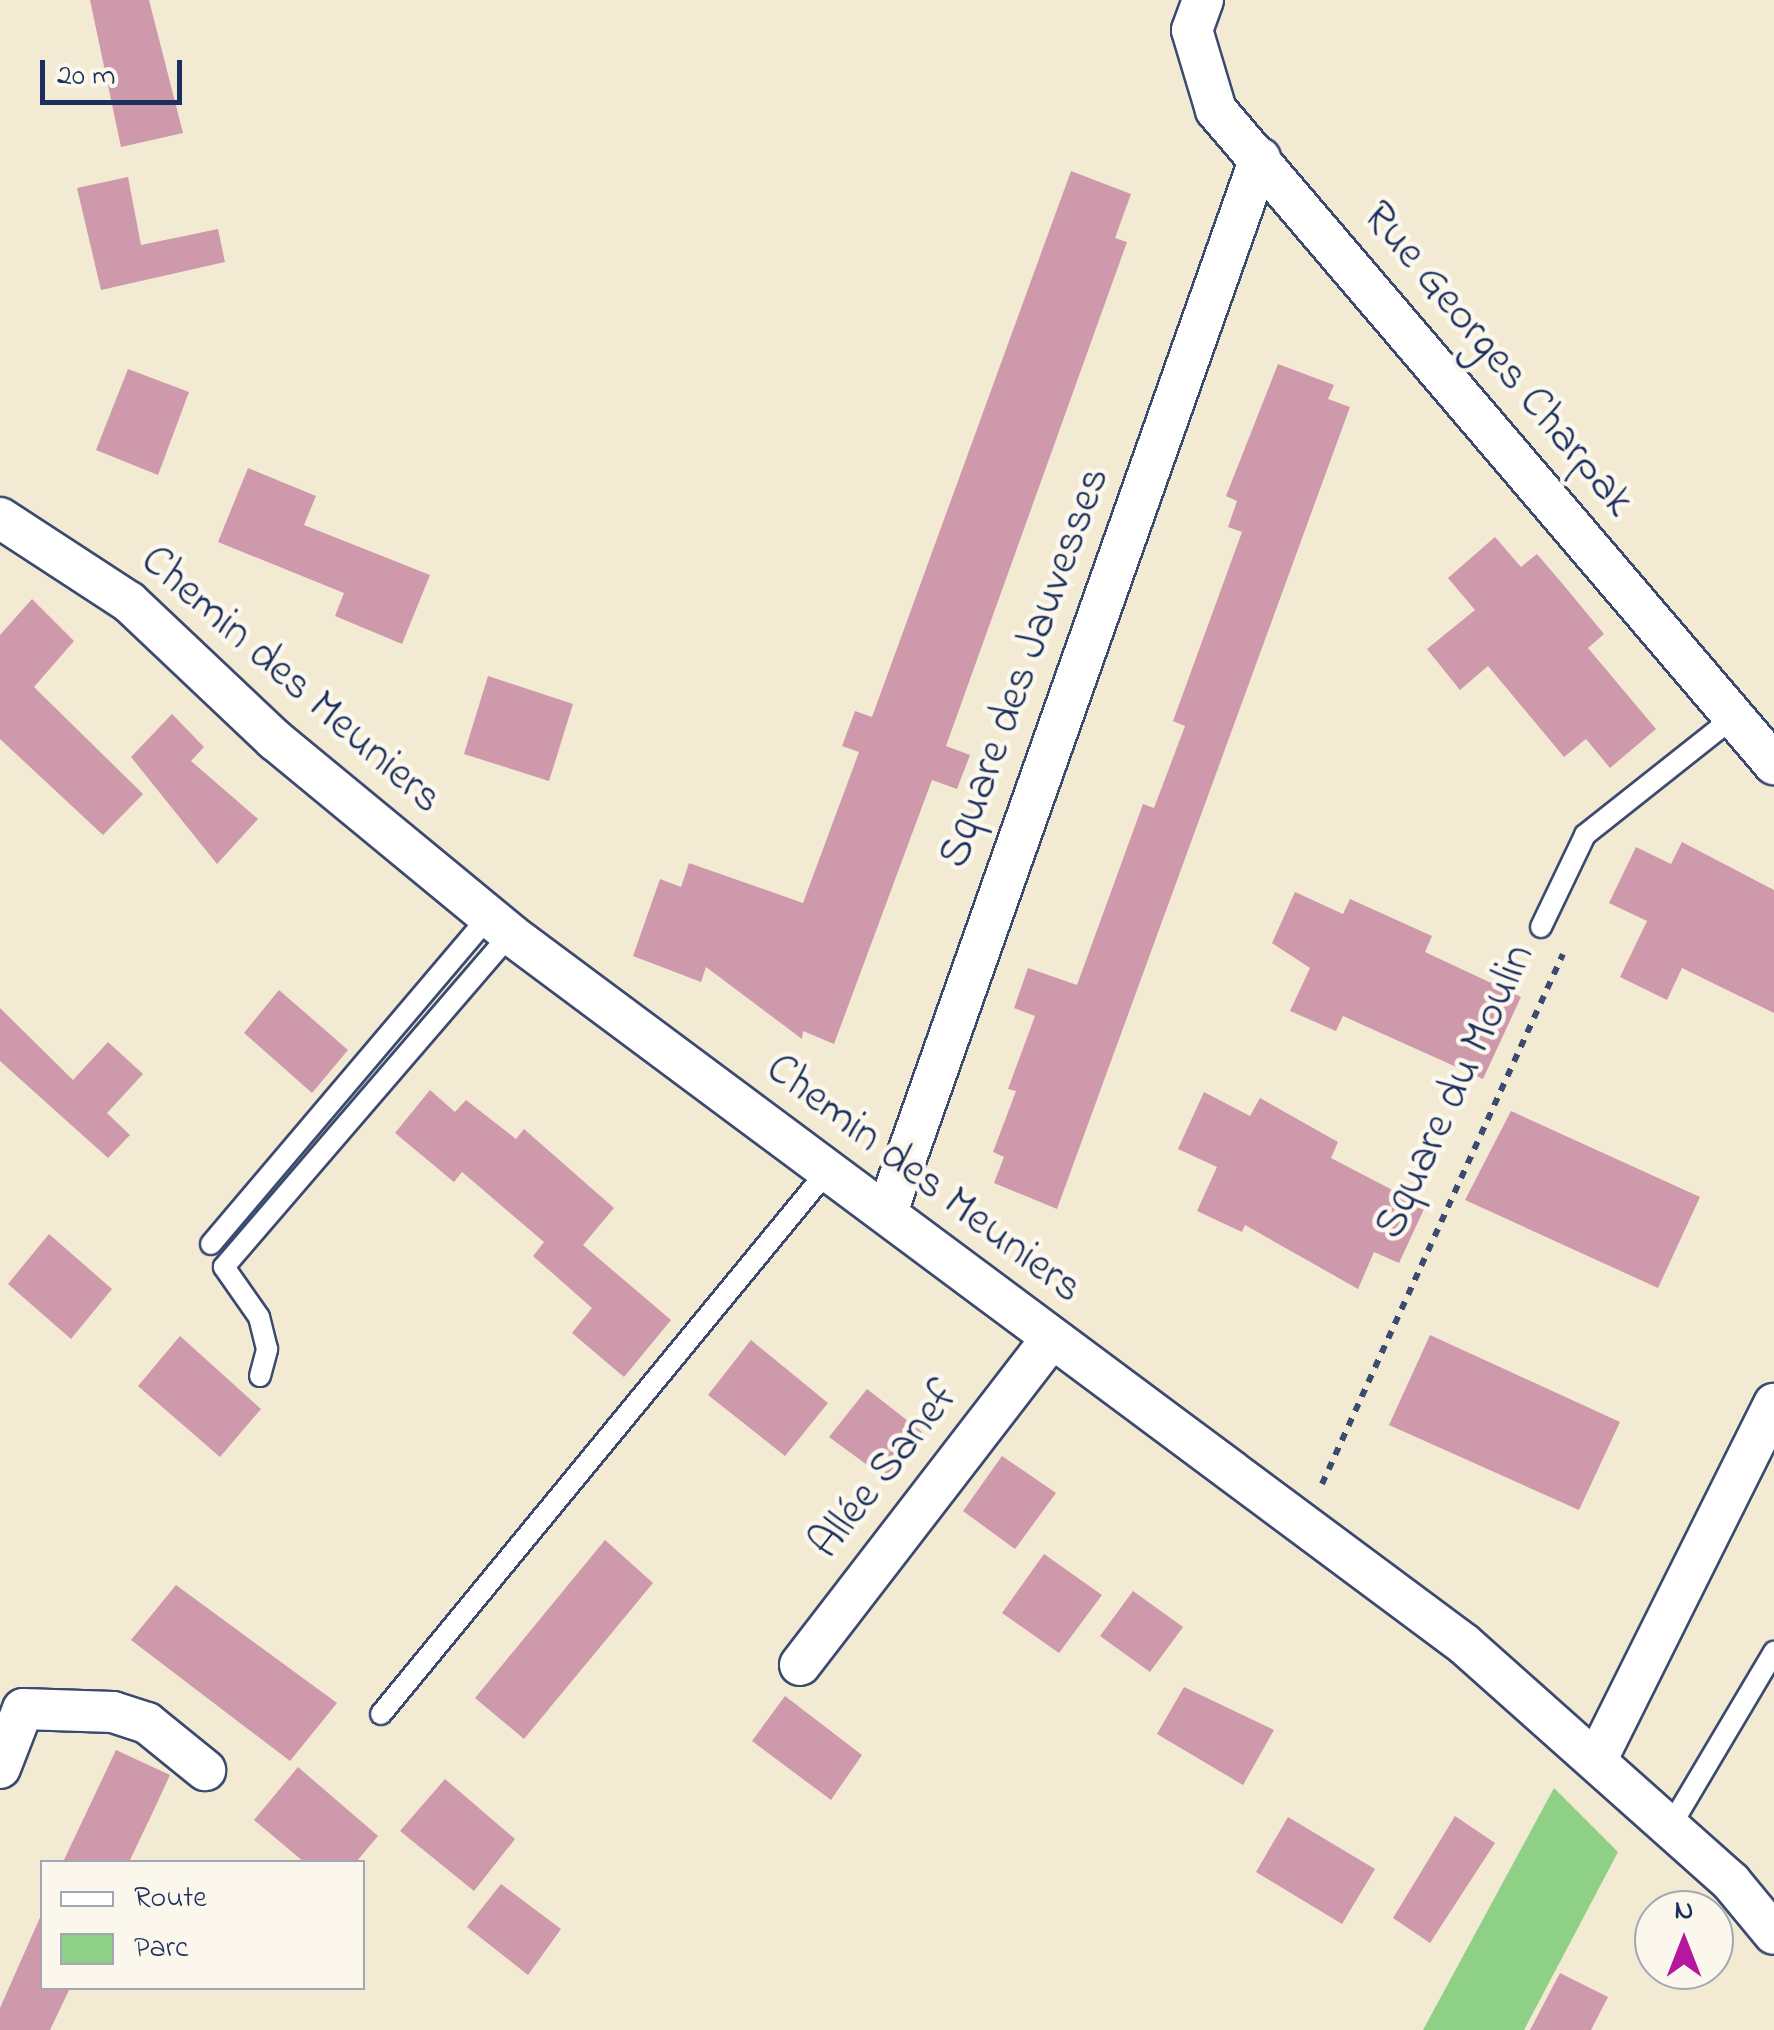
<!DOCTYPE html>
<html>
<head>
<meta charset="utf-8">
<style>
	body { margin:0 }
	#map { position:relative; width:1774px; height:2030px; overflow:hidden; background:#f3ead3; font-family:"Indie Flower",sans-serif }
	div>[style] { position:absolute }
	.green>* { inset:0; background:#8fd087 }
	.building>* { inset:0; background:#cf99ac }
	.path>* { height:6px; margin-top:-3px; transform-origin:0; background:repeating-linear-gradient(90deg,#3b4b70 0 8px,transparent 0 16px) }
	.roads { filter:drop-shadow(2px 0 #3b4b70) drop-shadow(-2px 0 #3b4b70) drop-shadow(0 2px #3b4b70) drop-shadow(0 -2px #3b4b70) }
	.service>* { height:20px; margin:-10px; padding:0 10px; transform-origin:10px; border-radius:10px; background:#fff }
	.minor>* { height:40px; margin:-20px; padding:0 20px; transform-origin:20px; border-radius:20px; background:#fff }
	span { translate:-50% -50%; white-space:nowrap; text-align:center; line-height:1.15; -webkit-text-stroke:9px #fbf7ec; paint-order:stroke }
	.street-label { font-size:45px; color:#1b2f5e }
	.legend { position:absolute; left:40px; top:1860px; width:325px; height:130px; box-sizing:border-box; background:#fbf7ec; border:2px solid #a1a7b3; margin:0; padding:12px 18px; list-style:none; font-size:30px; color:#1b2f5e }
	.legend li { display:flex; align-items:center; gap:20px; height:50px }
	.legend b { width:50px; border:2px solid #a1a7b3 }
	.north { position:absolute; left:1634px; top:1890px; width:100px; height:100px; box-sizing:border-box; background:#fbf7ec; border:2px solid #a1a7b3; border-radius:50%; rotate:0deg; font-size:28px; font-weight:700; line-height:40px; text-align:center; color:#1b2f5e }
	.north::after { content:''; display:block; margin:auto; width:35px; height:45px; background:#b5179e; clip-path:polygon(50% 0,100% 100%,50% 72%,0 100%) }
	.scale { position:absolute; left:40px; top:60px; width:142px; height:45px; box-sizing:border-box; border:5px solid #1b2f5e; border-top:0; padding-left:12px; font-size:30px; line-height:35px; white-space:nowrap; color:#1b2f5e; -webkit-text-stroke:8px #fbf7ec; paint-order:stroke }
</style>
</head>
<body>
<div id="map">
	<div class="green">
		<i style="clip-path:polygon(1554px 1788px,1618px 1852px,1524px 2030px,1423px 2030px)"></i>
	</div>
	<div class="building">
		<i style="clip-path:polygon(90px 0,149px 0,183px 133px,121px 147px)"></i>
		<i style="clip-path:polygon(1071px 171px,1131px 194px,1115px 238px,1127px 242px,946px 746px,970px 755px,957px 789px,932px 780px,834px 1044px,803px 1031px,802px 1039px,706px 967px,701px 982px,633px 956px,660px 879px,681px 887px,689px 863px,803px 903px,859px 752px,842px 746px,855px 711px,872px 717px)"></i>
		<i style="clip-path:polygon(128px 177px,141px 245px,218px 229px,225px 262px,101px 290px,77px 188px)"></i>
		<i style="clip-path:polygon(1278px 364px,1334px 385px,1328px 399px,1350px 407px,1057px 1209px,994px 1183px,1004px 1157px,993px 1152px,1016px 1091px,1008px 1089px,1035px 1016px,1014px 1008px,1028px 968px,1077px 985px,1143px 804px,1154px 808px,1185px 726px,1173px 721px,1242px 532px,1228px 527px,1237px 501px,1226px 496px)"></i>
		<i style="clip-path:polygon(128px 369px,189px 392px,158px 475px,96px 450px)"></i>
		<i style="clip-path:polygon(248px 468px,316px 496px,304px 525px,430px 575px,402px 644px,335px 616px,344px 593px,218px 542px)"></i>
		<i style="clip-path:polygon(1495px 537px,1521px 567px,1537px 554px,1566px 588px,1604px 634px,1588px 648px,1656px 729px,1610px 768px,1586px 739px,1564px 757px,1488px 666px,1460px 690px,1427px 649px,1475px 610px,1448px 578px)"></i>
		<i style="clip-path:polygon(32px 599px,74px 641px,34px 687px,143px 794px,103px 835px,0 739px,0 635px)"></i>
		<i style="clip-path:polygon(488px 676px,573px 704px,549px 781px,464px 754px)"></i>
		<i style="clip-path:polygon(172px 714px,204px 747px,191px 761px,258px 819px,217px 864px,131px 757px)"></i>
		<i style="clip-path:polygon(1682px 842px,1774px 890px,1774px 1013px,1682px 968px,1667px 1000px,1620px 977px,1647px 921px,1609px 903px,1636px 847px,1671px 864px)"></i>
		<i style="clip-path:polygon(1295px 892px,1343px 914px,1350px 899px,1432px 936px,1425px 952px,1521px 997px,1483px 1079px,1343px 1016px,1336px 1031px,1290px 1011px,1310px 968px,1272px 943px)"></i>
		<i style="clip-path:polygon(279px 990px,348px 1050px,312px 1093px,244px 1033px)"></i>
		<i style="clip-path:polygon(0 1008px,73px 1080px,108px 1042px,143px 1074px,107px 1113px,130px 1135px,108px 1158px,0 1061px)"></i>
		<i style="clip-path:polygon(430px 1090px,455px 1112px,466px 1100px,516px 1139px,524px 1129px,614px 1208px,583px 1245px,671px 1320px,624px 1377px,572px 1333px,592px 1308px,533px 1256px,544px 1242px,462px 1172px,454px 1182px,395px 1133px)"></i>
		<i style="clip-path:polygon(1204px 1092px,1250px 1116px,1260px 1098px,1338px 1142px,1331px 1158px,1425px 1207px,1399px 1263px,1374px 1252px,1358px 1289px,1245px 1225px,1242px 1232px,1197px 1211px,1217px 1167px,1178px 1149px)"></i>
		<i style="clip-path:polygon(1511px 1111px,1700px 1197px,1658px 1288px,1465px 1200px)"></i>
		<i style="clip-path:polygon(49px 1234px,112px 1289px,71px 1339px,8px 1284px)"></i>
		<i style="clip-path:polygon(1430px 1335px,1620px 1422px,1579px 1510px,1389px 1425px)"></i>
		<i style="clip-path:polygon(180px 1336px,261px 1409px,220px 1457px,138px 1386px)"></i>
		<i style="clip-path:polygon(751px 1340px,828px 1403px,785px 1456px,708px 1395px)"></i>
		<i style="clip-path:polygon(867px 1389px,922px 1432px,885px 1478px,829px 1437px)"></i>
		<i style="clip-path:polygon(1002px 1456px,1056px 1493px,1015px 1549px,963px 1511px)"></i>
		<i style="clip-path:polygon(605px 1540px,653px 1583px,524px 1739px,475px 1698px)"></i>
		<i style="clip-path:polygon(1044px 1554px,1102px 1595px,1059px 1653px,1002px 1613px)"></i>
		<i style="clip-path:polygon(176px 1585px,337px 1703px,290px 1761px,131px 1640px)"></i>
		<i style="clip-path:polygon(1133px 1591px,1183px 1627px,1150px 1672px,1100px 1636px)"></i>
		<i style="clip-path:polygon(1184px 1687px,1274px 1730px,1243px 1785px,1157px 1734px)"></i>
		<i style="clip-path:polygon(785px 1696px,862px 1755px,831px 1800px,752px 1741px)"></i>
		<i style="clip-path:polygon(116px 1750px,170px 1775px,151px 1816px,129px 1862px,63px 1862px)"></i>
		<i style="clip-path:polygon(298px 1767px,378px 1836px,356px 1862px,304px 1862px,254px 1820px)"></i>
		<i style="clip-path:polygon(445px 1779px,515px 1839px,474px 1891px,400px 1831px)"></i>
		<i style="clip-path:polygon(1455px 1816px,1495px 1843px,1430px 1943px,1393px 1918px)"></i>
		<i style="clip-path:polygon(1288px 1817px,1375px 1869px,1342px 1924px,1256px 1872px)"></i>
		<i style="clip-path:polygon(501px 1884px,561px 1929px,528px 1975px,467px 1927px)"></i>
		<i style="clip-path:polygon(42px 1913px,42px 1988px,70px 1988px,50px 2030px,0 2030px,0 2008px)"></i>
		<i style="clip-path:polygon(1560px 1973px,1608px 1997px,1591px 2030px,1530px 2030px)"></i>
	</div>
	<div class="path">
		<i style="left:1322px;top:1484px;width:582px;rotate:-65.55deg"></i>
	</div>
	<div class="roads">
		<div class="service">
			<i style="left:1541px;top:927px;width:102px;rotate:-64.4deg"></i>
			<i style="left:1585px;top:835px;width:190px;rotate:-38.4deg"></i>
			<i style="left:211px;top:1244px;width:429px;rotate:-49.7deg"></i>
			<i style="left:260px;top:1376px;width:28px;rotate:-75deg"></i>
			<i style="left:267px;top:1349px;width:33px;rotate:-104deg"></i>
			<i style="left:259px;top:1317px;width:61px;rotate:-125deg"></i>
			<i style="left:224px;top:1267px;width:439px;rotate:-49.3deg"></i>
			<i style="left:381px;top:1714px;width:705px;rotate:-50.58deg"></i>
			<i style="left:1670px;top:1827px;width:204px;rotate:-59.3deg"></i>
		</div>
		<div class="minor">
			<i style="left:1203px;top:0;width:32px;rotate:110deg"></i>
			<i style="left:1192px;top:30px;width:84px;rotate:73.3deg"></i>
			<i style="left:1216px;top:110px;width:860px;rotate:49.53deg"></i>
			<i style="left:0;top:518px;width:154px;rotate:33.1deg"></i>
			<i style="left:129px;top:602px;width:201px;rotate:43.4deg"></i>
			<i style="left:275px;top:740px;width:305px;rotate:39.5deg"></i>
			<i style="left:510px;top:934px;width:1189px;rotate:36.66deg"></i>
			<i style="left:1464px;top:1644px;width:358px;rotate:41.7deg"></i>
			<i style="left:1731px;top:1882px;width:67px;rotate:50.4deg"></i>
			<i style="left:887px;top:1212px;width:1118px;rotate:-70.51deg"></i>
			<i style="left:800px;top:1665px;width:411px;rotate:-52.4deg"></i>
			<i style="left:23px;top:1709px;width:90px;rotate:1.9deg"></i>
			<i style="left:113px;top:1712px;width:36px;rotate:18deg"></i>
			<i style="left:147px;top:1723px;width:75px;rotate:39deg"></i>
			<i style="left:1597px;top:1759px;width:397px;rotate:-63.5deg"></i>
			<i style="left:0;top:1768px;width:63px;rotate:-68.7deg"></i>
		</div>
	</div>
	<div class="street-label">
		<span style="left:1497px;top:360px;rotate:50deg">Rue Georges Charpak</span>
		<span style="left:1026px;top:668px;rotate:-70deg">Square des Jauvesses</span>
		<span style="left:290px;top:681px;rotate:41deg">Chemin des Meuniers</span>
		<span style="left:1456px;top:1092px;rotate:-65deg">Square du Moulin</span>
		<span style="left:923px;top:1180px;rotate:37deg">Chemin des Meuniers</span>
		<span style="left:886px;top:1471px;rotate:-52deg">Allée Sanef</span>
	</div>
	<ul class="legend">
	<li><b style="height:12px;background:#fff"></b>Route</li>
	<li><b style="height:28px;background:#8fd087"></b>Parc</li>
	</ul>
	<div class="north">N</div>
	<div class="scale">20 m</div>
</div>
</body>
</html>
